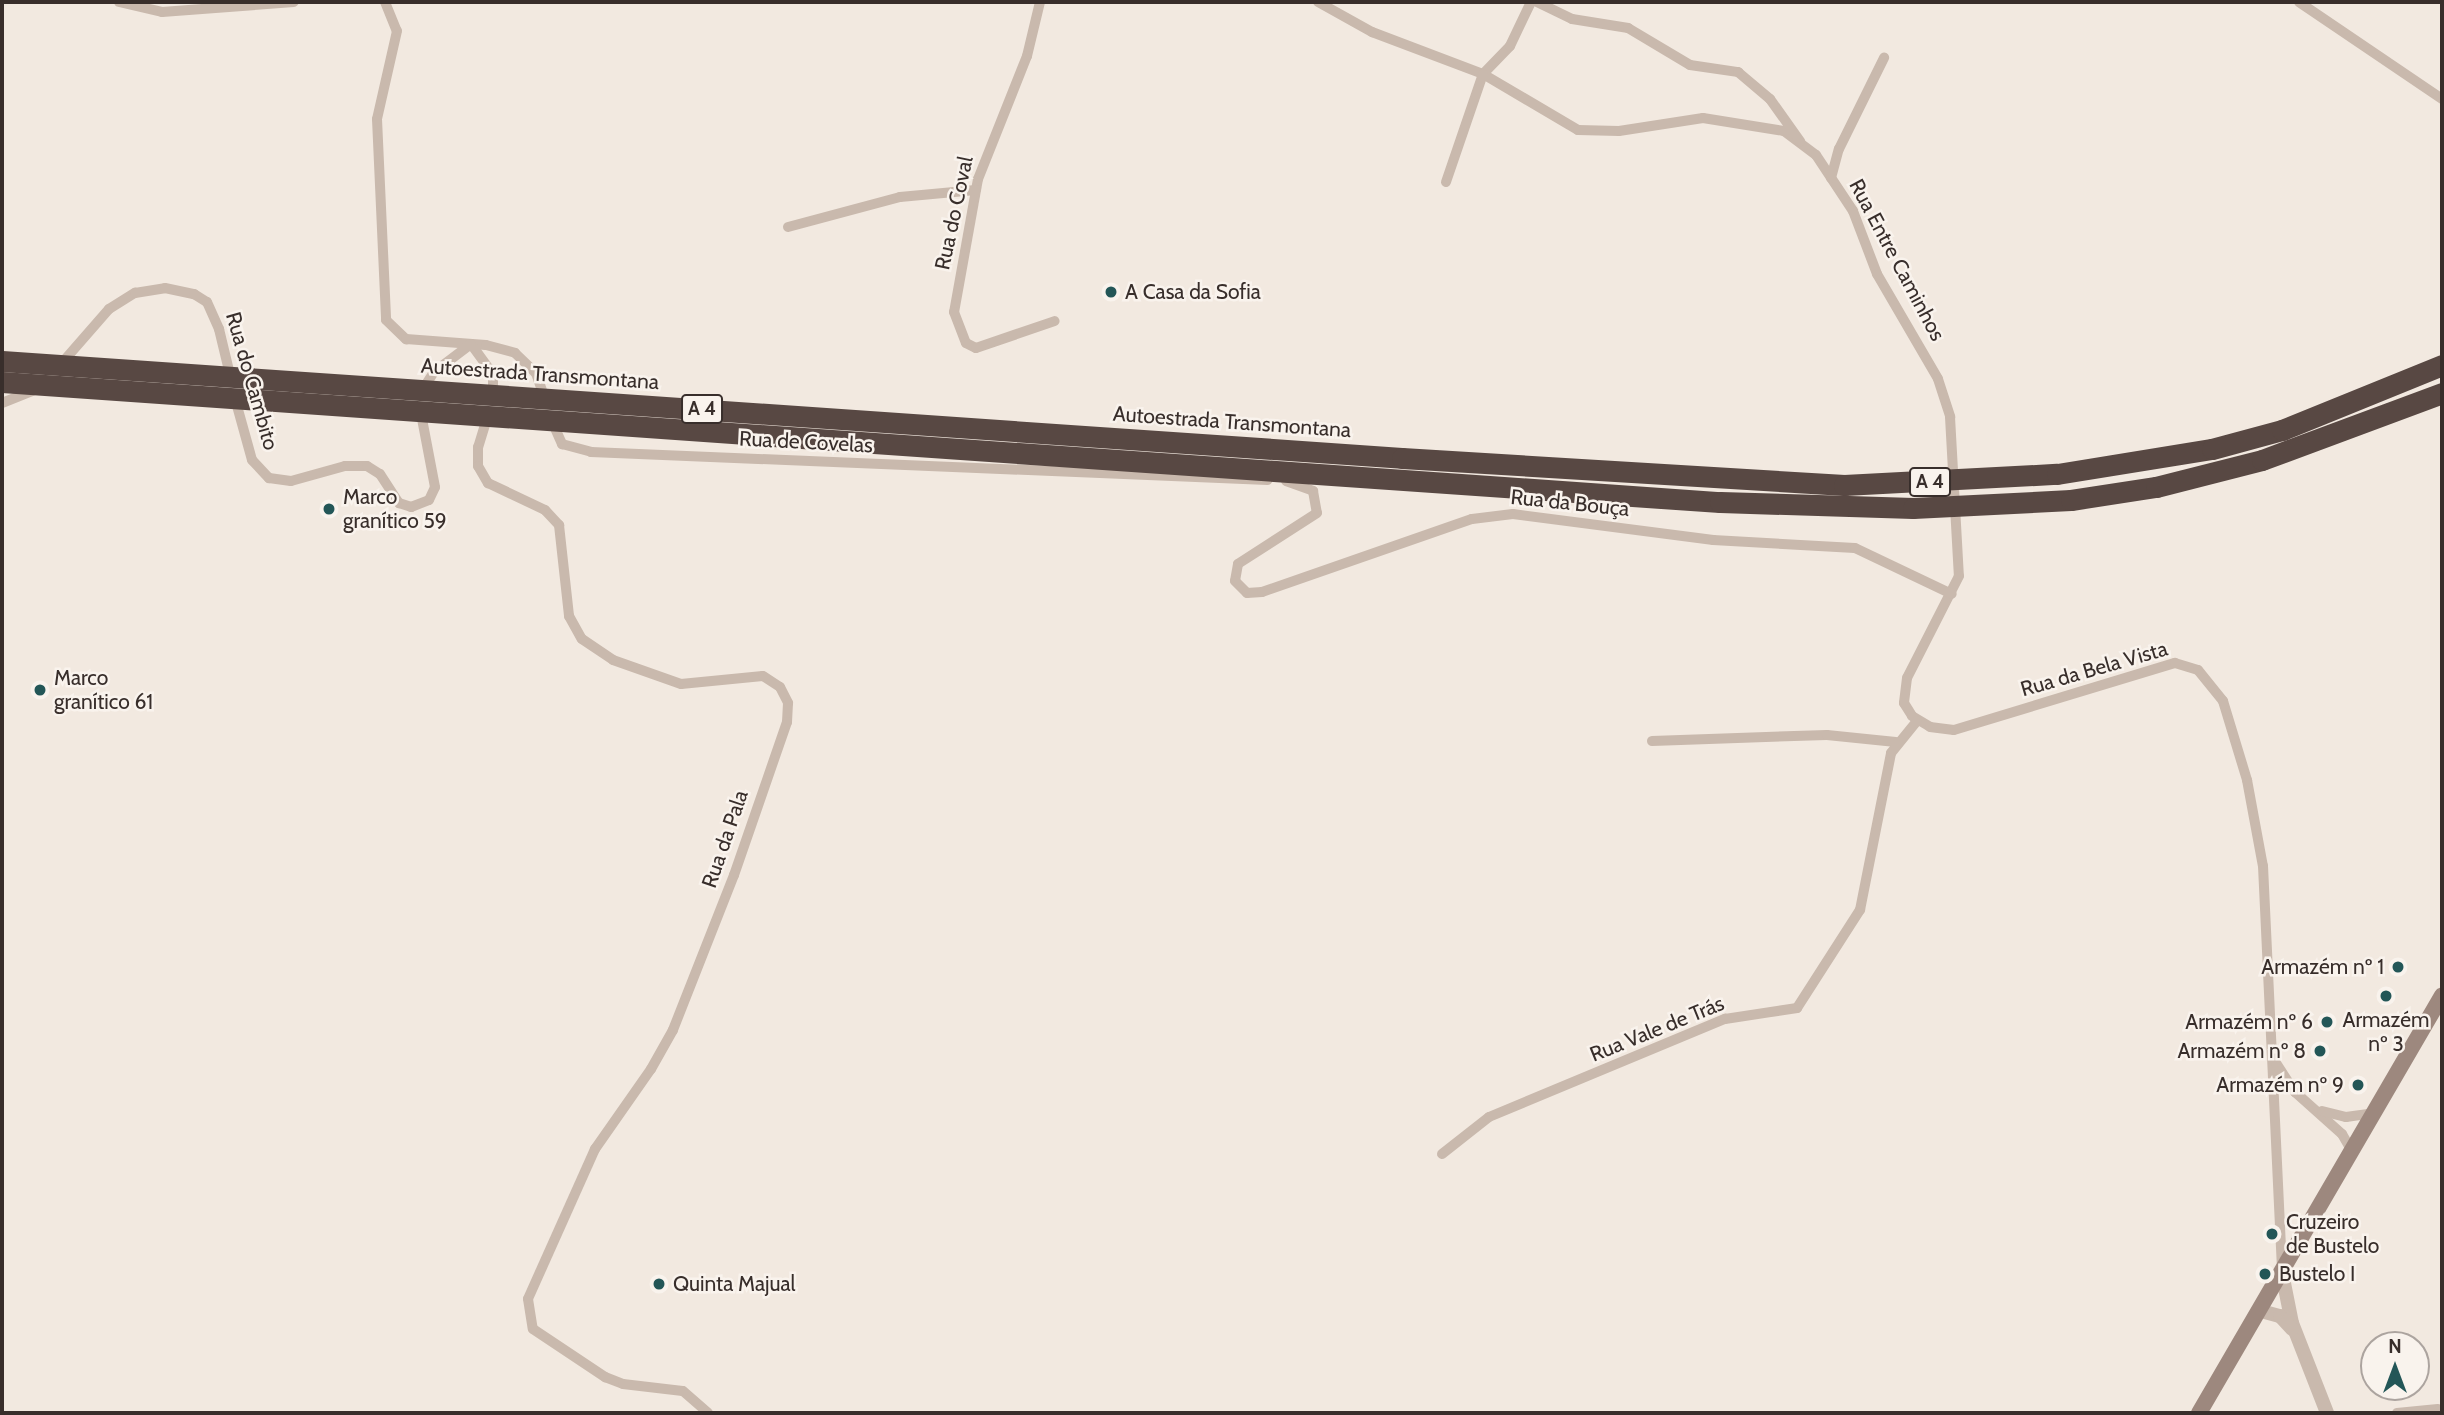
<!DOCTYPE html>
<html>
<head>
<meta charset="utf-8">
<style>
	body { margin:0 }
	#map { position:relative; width:2444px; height:1415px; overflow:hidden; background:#f2e9e0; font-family:Cabin,sans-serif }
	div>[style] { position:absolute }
	.minor>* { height:10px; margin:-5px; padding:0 5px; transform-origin:5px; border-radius:5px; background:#c9b9ad }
	.tertiary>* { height:14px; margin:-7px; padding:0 7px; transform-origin:7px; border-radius:7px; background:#c9b9ad }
	.secondary>* { height:16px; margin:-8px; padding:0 8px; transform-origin:8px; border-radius:8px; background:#9d887e }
	.motorway>* { height:21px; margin:-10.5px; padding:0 10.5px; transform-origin:10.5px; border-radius:10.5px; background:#584843 }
	.dots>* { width:19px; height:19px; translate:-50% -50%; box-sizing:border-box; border:4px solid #f9f3ed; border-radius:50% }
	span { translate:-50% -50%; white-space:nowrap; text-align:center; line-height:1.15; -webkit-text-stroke:5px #f9f3ed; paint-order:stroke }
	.shield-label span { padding:2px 5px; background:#f9f3ed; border:2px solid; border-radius:5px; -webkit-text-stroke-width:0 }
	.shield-label { font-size:19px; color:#382e2b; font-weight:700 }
	.street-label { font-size:21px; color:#382e2b }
	.poi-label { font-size:21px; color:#382e2b }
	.left { translate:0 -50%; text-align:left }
	.right { translate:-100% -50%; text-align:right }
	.frame { position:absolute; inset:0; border:4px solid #382e2b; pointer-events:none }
	.north { position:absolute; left:2360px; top:1331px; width:70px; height:70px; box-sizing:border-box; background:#f9f3ed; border:2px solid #aca49f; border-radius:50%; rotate:0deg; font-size:19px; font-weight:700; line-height:28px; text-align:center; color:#382e2b }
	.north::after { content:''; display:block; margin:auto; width:24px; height:32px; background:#235657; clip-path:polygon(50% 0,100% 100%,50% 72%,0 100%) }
</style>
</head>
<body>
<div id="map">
	<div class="minor">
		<i style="left:119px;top:2px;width:44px;rotate:13.1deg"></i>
		<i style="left:162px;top:12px;width:132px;rotate:-4.3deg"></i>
		<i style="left:385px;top:2px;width:31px;rotate:68deg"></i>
		<i style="left:397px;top:31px;width:90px;rotate:102.8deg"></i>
		<i style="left:377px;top:119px;width:201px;rotate:87.4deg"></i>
		<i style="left:386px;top:320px;width:28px;rotate:44deg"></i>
		<i style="left:406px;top:339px;width:80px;rotate:4.3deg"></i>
		<i style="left:486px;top:345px;width:30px;rotate:15deg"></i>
		<i style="left:515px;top:353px;width:29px;rotate:44deg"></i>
		<i style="left:536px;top:373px;width:31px;rotate:71deg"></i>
		<i style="left:1040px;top:2px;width:56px;rotate:103.5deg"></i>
		<i style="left:1027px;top:56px;width:132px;rotate:111.7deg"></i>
		<i style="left:978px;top:179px;width:135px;rotate:100.2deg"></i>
		<i style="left:954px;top:312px;width:33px;rotate:69deg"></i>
		<i style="left:966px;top:343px;width:11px;rotate:27deg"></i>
		<i style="left:976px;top:348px;width:83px;rotate:-18.9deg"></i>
		<i style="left:1318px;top:2px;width:62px;rotate:29.1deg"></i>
		<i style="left:1372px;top:32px;width:119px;rotate:20.7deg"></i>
		<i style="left:1483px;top:74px;width:110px;rotate:30.5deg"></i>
		<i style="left:1578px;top:130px;width:41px;rotate:1.4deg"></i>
		<i style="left:1619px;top:131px;width:85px;rotate:-8.8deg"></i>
		<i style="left:1703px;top:118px;width:82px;rotate:9.1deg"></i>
		<i style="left:1784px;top:131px;width:40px;rotate:37deg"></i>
		<i style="left:1816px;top:155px;width:67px;rotate:56.5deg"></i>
		<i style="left:1853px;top:211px;width:67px;rotate:69.1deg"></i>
		<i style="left:1877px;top:274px;width:121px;rotate:59.8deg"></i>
		<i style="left:1938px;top:379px;width:40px;rotate:72deg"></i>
		<i style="left:1950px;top:417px;width:159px;rotate:86.8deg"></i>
		<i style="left:1959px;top:576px;width:114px;rotate:117deg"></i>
		<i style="left:1907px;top:678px;width:25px;rotate:97deg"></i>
		<i style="left:1904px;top:703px;width:15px;rotate:58deg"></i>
		<i style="left:1912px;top:716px;width:21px;rotate:31deg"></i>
		<i style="left:1930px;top:727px;width:24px;rotate:7deg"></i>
		<i style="left:1954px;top:730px;width:231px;rotate:-16.9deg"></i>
		<i style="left:2175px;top:663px;width:24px;rotate:17deg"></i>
		<i style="left:2198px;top:670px;width:40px;rotate:51deg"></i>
		<i style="left:2223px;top:701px;width:83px;rotate:73.1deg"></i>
		<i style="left:2247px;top:780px;width:87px;rotate:79.5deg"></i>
		<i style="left:2263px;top:866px;width:403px;rotate:87.3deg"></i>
		<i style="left:1537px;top:2px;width:39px;rotate:26deg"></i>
		<i style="left:1572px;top:19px;width:57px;rotate:9.1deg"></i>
		<i style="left:1628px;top:28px;width:72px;rotate:30.8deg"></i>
		<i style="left:1690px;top:65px;width:49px;rotate:8.3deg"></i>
		<i style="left:1738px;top:72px;width:42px;rotate:40.2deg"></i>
		<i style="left:1770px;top:99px;width:52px;rotate:54.5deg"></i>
		<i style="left:2299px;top:2px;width:173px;rotate:34.1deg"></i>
		<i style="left:1483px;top:74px;width:39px;rotate:-46deg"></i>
		<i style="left:1510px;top:46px;width:49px;rotate:-64.5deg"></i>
		<i style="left:1831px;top:178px;width:30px;rotate:-75deg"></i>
		<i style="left:1839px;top:149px;width:102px;rotate:-63.7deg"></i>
		<i style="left:1446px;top:182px;width:114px;rotate:-71.1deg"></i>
		<i style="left:788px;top:227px;width:116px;rotate:-15deg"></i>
		<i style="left:900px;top:197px;width:76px;rotate:-5.3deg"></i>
		<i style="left:471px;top:344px;width:37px;rotate:54deg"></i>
		<i style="left:493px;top:374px;width:22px;rotate:90deg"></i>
		<i style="left:61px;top:364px;width:73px;rotate:-48.9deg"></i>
		<i style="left:109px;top:309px;width:31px;rotate:-32deg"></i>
		<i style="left:135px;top:293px;width:30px;rotate:-9deg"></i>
		<i style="left:165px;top:288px;width:30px;rotate:12deg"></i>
		<i style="left:194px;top:294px;width:15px;rotate:32deg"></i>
		<i style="left:207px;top:302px;width:30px;rotate:66deg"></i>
		<i style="left:219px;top:329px;width:51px;rotate:76.5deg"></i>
		<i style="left:421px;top:392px;width:24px;rotate:-57deg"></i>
		<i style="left:434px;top:372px;width:46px;rotate:-37.1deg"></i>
		<i style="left:234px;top:395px;width:67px;rotate:74.5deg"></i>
		<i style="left:252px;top:460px;width:25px;rotate:47deg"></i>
		<i style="left:269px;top:478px;width:22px;rotate:8deg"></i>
		<i style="left:291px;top:481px;width:56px;rotate:-15.5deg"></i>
		<i style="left:345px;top:466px;width:22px"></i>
		<i style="left:367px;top:466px;width:15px;rotate:32deg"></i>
		<i style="left:380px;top:474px;width:35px;rotate:57deg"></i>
		<i style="left:399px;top:503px;width:13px;rotate:18deg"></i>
		<i style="left:411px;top:507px;width:19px;rotate:-21deg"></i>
		<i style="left:429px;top:500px;width:14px;rotate:-65deg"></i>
		<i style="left:435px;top:487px;width:80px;rotate:-100.8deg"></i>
		<i style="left:2px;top:403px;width:43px;rotate:-21.8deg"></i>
		<i style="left:488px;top:415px;width:34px;rotate:107deg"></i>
		<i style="left:478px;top:447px;width:19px;rotate:90deg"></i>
		<i style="left:478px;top:466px;width:20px;rotate:60deg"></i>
		<i style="left:488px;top:483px;width:63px;rotate:25.3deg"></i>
		<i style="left:545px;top:510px;width:21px;rotate:47deg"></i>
		<i style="left:559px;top:525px;width:92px;rotate:83.7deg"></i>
		<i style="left:569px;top:616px;width:26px;rotate:61deg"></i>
		<i style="left:582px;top:639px;width:37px;rotate:34deg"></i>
		<i style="left:613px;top:660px;width:72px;rotate:19.4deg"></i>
		<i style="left:681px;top:684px;width:82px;rotate:-5.6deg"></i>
		<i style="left:763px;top:676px;width:20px;rotate:33deg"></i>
		<i style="left:780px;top:687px;width:18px;rotate:63deg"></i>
		<i style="left:788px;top:703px;width:19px;rotate:93deg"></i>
		<i style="left:787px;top:722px;width:162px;rotate:109.1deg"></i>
		<i style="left:734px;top:875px;width:167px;rotate:111.5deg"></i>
		<i style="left:673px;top:1030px;width:45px;rotate:119.4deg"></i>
		<i style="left:651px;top:1069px;width:98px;rotate:125deg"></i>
		<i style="left:595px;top:1149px;width:164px;rotate:114.1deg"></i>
		<i style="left:528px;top:1299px;width:30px;rotate:81deg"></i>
		<i style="left:533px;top:1329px;width:87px;rotate:33.7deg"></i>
		<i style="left:605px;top:1377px;width:19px;rotate:21deg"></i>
		<i style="left:623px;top:1384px;width:60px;rotate:6.7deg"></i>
		<i style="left:683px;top:1391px;width:33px;rotate:41deg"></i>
		<i style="left:550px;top:417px;width:30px;rotate:66deg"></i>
		<i style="left:562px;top:444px;width:30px;rotate:15deg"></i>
		<i style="left:591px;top:452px;width:677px;rotate:2.37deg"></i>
		<i style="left:1286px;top:481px;width:29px;rotate:20deg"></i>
		<i style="left:1313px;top:491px;width:22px;rotate:80deg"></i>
		<i style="left:1317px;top:513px;width:94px;rotate:147.2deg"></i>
		<i style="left:1238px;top:564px;width:17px;rotate:100deg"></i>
		<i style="left:1235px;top:581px;width:17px;rotate:45deg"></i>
		<i style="left:1247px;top:593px;width:15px;rotate:-4deg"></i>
		<i style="left:1262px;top:592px;width:222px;rotate:-19.2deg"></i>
		<i style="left:1472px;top:519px;width:41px;rotate:-7deg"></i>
		<i style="left:1513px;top:514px;width:202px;rotate:7.4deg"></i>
		<i style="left:1713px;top:540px;width:142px;rotate:3.2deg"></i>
		<i style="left:1855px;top:548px;width:107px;rotate:25.4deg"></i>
		<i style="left:1652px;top:741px;width:175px;rotate:-2deg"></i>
		<i style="left:1827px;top:735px;width:69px;rotate:5.8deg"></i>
		<i style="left:2276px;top:1063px;width:35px;rotate:57deg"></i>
		<i style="left:2295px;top:1092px;width:63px;rotate:41.8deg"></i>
		<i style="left:2342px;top:1134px;width:22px;rotate:60deg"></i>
		<i style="left:2322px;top:1111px;width:25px;rotate:14deg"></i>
		<i style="left:2346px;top:1117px;width:28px;rotate:-8deg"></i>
		<i style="left:1442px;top:1154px;width:60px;rotate:-38.2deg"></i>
		<i style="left:1489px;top:1117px;width:256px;rotate:-22.6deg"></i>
		<i style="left:1725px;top:1019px;width:73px;rotate:-8.7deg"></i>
		<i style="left:1797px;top:1008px;width:117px;rotate:-57.3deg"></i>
		<i style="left:1860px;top:910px;width:160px;rotate:-78.8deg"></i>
		<i style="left:1891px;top:753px;width:41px;rotate:-50.9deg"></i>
		<i style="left:2397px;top:1413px;width:41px;rotate:-5.6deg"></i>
	</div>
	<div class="tertiary">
		<i style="left:2282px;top:1273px;width:51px;rotate:78.7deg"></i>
		<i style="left:2292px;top:1323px;width:97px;rotate:68.7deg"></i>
		<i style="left:2261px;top:1311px;width:20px;rotate:15deg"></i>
		<i style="left:2280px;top:1316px;width:18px;rotate:47deg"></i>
	</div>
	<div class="secondary">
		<i style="left:2199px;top:1413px;width:483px;rotate:-59.8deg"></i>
	</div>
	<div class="motorway">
		<i style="left:2px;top:361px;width:1403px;rotate:3.96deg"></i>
		<i style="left:1402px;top:458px;width:443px;rotate:3.5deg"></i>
		<i style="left:1844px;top:485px;width:213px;rotate:-3deg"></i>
		<i style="left:2057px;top:474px;width:157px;rotate:-9.2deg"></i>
		<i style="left:2212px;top:449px;width:73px;rotate:-15.2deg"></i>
		<i style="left:2282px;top:430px;width:173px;rotate:-22.1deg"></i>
		<i style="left:2px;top:382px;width:1722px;rotate:4deg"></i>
		<i style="left:1720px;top:502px;width:193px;rotate:1.8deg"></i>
		<i style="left:1913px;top:508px;width:158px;rotate:-2.9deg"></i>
		<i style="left:2071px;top:500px;width:86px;rotate:-8.7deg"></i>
		<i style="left:2156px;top:487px;width:109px;rotate:-14.3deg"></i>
		<i style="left:2262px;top:460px;width:192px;rotate:-20.4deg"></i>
	</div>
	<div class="dots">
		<i style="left:1111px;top:292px;background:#235657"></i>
		<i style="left:329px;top:509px;background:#235657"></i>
		<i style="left:40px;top:690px;background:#235657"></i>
		<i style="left:2398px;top:967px;background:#235657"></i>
		<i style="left:2386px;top:996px;background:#235657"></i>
		<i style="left:2327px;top:1022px;background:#235657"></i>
		<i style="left:2320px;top:1051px;background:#235657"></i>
		<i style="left:2358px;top:1085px;background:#235657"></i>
		<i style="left:2272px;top:1234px;background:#235657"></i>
		<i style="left:2265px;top:1274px;background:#235657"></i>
		<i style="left:659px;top:1284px;background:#235657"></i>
	</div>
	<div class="shield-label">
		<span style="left:702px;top:409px">A 4</span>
		<span style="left:1930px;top:482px">A 4</span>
	</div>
	<div class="street-label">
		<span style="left:954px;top:213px;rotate:-78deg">Rua do Coval</span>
		<span style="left:1897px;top:260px;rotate:62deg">Rua Entre Caminhos</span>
		<span style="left:540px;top:374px;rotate:4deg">Autoestrada Transmontana</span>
		<span style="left:252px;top:381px;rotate:74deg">Rua do Cambito</span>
		<span style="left:1232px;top:422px;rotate:4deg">Autoestrada Transmontana</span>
		<span style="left:806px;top:442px;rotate:3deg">Rua de Covelas</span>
		<span style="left:1570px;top:503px;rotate:6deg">Rua da Bouça</span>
		<span style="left:2094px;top:669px;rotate:-16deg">Rua da Bela Vista</span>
		<span style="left:725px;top:839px;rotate:-71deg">Rua da Pala</span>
		<span style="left:1657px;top:1029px;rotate:-22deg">Rua Vale de Trás</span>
	</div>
	<div class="poi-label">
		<span class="left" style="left:1125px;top:292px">A Casa da Sofia</span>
		<span class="left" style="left:343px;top:509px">Marco<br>granítico 59</span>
		<span class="left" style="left:54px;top:690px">Marco<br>granítico 61</span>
		<span class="right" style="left:2384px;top:967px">Armazém nº 1</span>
		<span style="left:2386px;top:1032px">Armazém<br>nº 3</span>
		<span class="right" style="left:2313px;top:1022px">Armazém nº 6</span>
		<span class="right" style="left:2306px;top:1051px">Armazém nº 8</span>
		<span class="right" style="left:2344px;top:1085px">Armazém nº 9</span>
		<span class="left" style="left:2286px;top:1234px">Cruzeiro<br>de Bustelo</span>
		<span class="left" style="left:2279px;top:1274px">Bustelo I</span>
		<span class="left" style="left:673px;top:1284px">Quinta Majual</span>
	</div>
	<div class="frame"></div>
	<div class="north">N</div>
</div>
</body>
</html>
